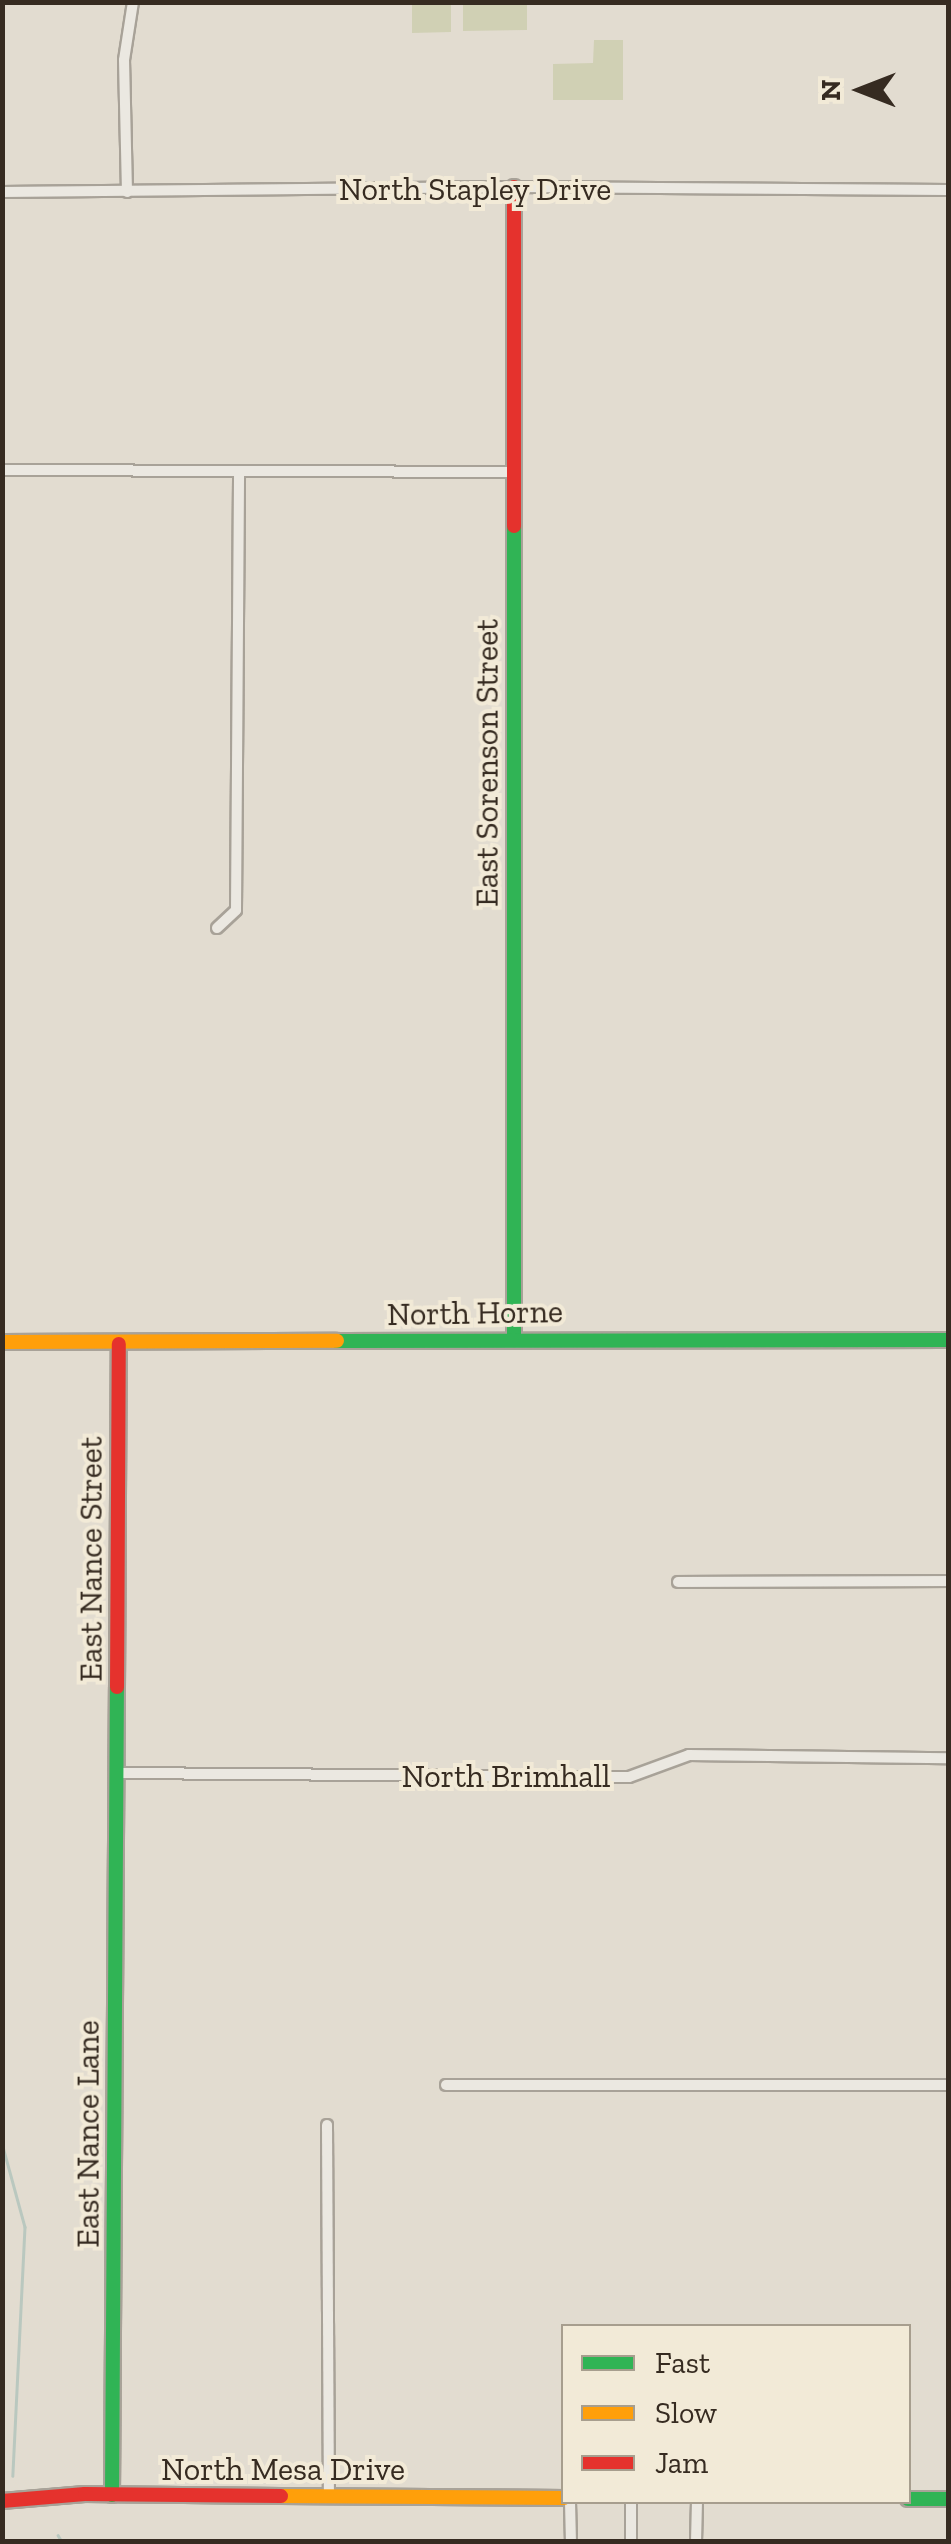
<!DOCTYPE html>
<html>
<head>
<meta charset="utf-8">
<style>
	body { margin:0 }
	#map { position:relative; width:951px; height:2544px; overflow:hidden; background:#e2dcd0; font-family:"Zilla Slab",serif }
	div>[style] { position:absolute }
	.green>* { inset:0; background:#d0d0b4 }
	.stream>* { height:2.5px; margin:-1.25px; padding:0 1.25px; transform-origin:1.25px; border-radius:1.25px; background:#bac8bf }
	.roads { filter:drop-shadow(2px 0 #a8a298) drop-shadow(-2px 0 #a8a298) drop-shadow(0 2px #a8a298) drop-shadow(0 -2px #a8a298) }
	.street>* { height:10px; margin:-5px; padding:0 5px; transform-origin:5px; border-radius:5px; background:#ebe8e1 }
	.fast>* { height:14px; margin:-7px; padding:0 7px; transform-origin:7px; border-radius:7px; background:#30b455 }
	.slow>* { height:14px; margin:-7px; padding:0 7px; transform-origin:7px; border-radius:7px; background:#ff9f0a }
	.jam>* { height:14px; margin:-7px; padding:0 7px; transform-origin:7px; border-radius:7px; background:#e5322d }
	span { translate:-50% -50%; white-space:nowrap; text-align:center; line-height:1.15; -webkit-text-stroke:8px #f2ead7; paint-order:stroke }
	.street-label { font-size:32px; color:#362b21 }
	.frame { position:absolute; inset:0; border:5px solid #362b21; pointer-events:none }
	.legend { position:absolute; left:561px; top:2324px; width:350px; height:180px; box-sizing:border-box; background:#f2ead7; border:2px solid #a79e8e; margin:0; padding:12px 18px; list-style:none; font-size:30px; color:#362b21 }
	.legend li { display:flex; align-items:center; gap:20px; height:50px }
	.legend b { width:50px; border:2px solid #a79e8e }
	.north { position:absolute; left:811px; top:40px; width:100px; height:100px; -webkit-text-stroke:8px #f2ead7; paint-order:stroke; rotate:270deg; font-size:28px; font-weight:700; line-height:40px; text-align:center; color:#362b21 }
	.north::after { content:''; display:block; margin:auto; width:35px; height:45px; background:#362b21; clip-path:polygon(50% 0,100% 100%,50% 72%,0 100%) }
</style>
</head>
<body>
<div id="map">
	<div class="green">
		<i style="clip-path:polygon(412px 3px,451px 3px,451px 32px,412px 33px)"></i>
		<i style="clip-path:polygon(463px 3px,527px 3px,527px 30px,463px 31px)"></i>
		<i style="clip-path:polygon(594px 40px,623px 40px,623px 100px,553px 100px,553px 64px,593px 63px)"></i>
	</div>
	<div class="stream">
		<i style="left:2px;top:2143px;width:87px;rotate:74.7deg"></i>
		<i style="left:25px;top:2227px;width:249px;rotate:92.8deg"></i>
		<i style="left:58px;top:2535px;width:8px;rotate:60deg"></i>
	</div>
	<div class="roads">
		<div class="street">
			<i style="left:2px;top:192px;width:512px;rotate:-0.56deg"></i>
			<i style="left:514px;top:187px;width:434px;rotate:0.4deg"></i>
			<i style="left:127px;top:192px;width:132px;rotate:-91.3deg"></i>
			<i style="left:124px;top:60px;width:59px;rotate:-81.2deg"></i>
			<i style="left:2px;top:470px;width:513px;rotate:0.22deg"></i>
			<i style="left:217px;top:928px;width:26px;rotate:-43deg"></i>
			<i style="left:236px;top:910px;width:439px;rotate:-89.6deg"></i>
			<i style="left:678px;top:1582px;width:270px;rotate:-0.2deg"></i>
			<i style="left:119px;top:1773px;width:510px;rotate:0.45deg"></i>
			<i style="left:629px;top:1777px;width:64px;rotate:-20.1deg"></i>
			<i style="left:689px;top:1755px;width:259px;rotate:0.7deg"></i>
			<i style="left:446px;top:2085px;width:502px"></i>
			<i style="left:327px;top:2125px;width:371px;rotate:89.7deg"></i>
			<i style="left:570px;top:2502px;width:40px;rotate:88.6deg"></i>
			<i style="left:631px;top:2502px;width:40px;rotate:90deg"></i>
			<i style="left:696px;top:2542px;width:40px;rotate:-88.6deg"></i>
		</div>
		<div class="fast">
			<i style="left:514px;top:526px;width:813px;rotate:90deg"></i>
			<i style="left:337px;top:1341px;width:611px;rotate:-0.09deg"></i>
			<i style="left:112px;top:2495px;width:808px;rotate:-89.65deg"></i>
			<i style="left:908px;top:2499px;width:40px"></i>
		</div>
		<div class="slow">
			<i style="left:2px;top:1342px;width:335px;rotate:-0.2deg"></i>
			<i style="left:281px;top:2496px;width:283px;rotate:0.4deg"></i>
		</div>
		<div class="jam">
			<i style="left:514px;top:187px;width:339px;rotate:90deg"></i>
			<i style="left:117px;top:1687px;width:343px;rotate:-89.7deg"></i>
			<i style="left:2px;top:2501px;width:83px;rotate:-4.8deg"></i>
			<i style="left:85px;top:2494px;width:196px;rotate:0.6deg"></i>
		</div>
	</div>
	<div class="street-label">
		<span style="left:475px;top:189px">North Stapley Drive</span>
		<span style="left:487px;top:763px;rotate:-90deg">East Sorenson Street</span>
		<span style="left:475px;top:1313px;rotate:-1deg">North Horne</span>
		<span style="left:91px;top:1559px;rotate:-90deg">East Nance Street</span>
		<span style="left:506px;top:1776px">North Brimhall</span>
		<span style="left:88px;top:2134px;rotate:-90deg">East Nance Lane</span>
		<span style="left:283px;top:2469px">North Mesa Drive</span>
	</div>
	<div class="frame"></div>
	<ul class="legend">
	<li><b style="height:12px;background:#30b455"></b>Fast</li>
	<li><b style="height:12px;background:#ff9f0a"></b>Slow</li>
	<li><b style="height:12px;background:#e5322d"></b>Jam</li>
	</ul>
	<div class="north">N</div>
</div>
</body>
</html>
